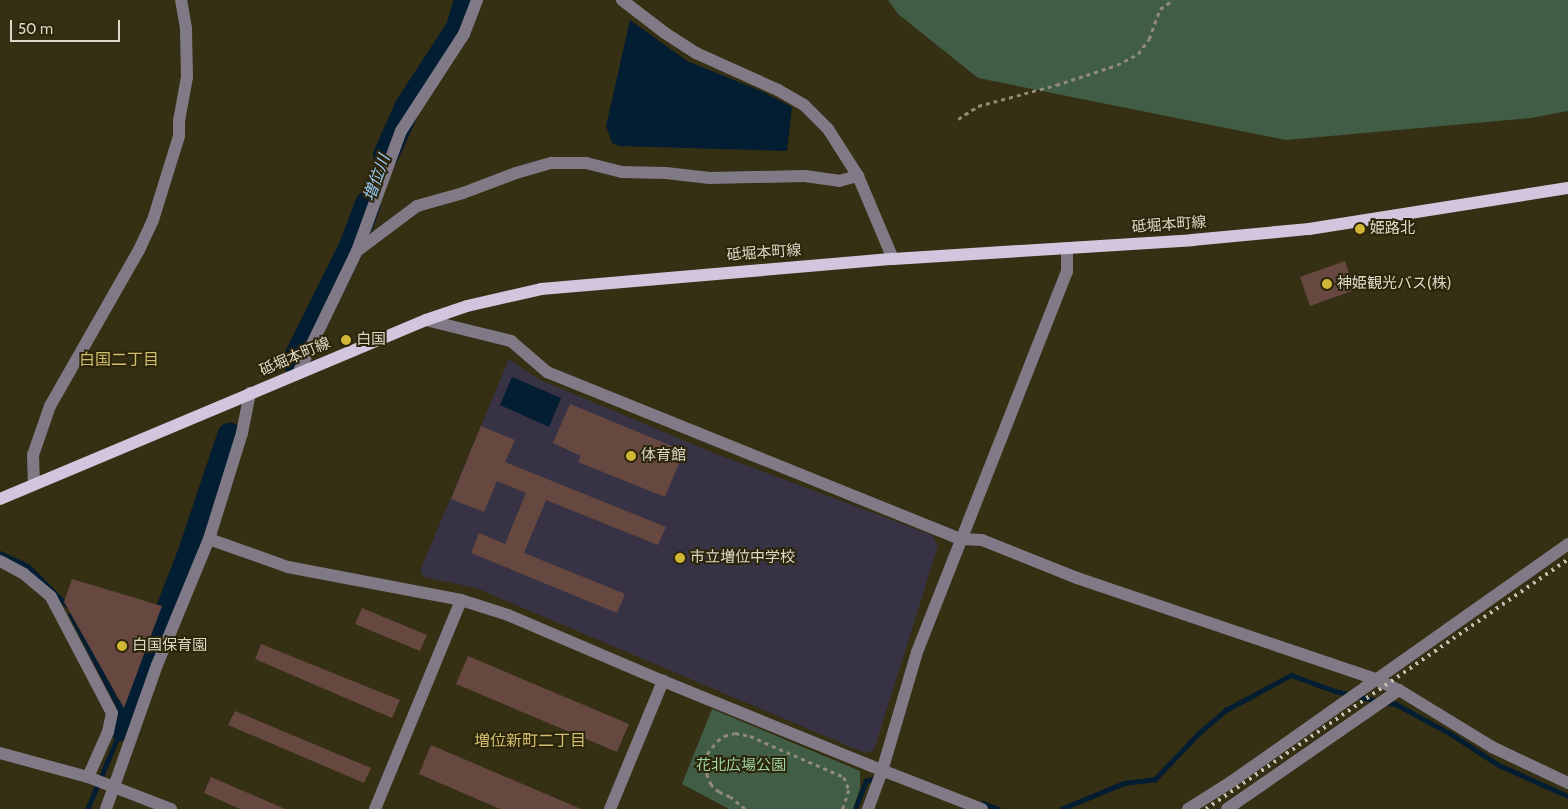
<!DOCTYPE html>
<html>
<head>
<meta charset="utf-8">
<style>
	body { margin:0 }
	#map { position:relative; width:1568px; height:809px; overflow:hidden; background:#352f14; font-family:Cabin,"Noto Sans JP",sans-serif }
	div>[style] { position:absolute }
	.education>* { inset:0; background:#383344 }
	.green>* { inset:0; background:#415d46 }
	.water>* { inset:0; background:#031d33 }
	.stream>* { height:4.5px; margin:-2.25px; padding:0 2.25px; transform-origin:2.25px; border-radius:2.25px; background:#031d33 }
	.river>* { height:26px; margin:-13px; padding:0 13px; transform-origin:13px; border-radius:13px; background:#031d33 }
	.building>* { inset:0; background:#664840 }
	.path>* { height:2.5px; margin-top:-1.25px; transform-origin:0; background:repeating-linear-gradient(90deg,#918c77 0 4px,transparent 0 8px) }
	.minor>* { height:12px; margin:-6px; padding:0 6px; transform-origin:6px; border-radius:6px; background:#807a86 }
	.major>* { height:12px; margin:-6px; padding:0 6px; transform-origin:6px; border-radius:6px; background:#d2c5de }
	.rail>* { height:4px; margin-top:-2px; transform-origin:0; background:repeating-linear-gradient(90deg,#c4bfae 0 2.5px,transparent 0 7.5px) }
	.dots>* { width:14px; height:14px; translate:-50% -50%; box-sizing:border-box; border:2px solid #2b2509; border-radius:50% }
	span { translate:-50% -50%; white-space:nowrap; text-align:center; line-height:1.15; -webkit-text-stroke:4px #2b2509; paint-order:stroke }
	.street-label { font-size:15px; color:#ddd9c9 }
	.poi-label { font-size:15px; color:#ddd9c9 }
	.left { translate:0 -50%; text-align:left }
	.park-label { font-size:15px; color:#9fd5a8 }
	.water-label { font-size:16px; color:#9bcbfb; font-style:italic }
	.neighbourhood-label { font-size:16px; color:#d1be71 }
	.scale { position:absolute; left:10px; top:20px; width:110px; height:22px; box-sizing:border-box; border:2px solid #ddd9c9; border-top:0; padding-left:6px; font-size:15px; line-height:18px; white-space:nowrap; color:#ddd9c9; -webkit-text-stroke:4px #2b2509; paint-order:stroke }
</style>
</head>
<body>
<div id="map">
	<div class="education">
		<i style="clip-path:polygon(509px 359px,538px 379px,716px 454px,932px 535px,938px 546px,874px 750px,865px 753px,476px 588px,424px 577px,420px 571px)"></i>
	</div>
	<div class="green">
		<i style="clip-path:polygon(888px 0,1568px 0,1568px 111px,1531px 118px,1286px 140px,978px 78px,898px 14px)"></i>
		<i style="clip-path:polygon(712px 709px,860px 771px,860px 789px,853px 809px,729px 809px,682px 784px)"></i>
	</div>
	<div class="water">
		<i style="clip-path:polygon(630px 20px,687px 61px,761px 91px,792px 107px,787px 151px,619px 146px,612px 143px,606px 126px)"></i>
		<i style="clip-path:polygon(512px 377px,561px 398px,549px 427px,500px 405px)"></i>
	</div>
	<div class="stream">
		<i style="left:0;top:553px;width:31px;rotate:25deg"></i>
		<i style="left:28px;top:566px;width:55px;rotate:45deg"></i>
		<i style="left:71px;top:614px;width:108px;rotate:62.5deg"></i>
		<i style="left:121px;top:710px;width:18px;rotate:87deg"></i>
		<i style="left:122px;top:728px;width:88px;rotate:112.8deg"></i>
		<i style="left:1385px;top:702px;width:11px;rotate:10deg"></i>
		<i style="left:1396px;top:704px;width:63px;rotate:28.6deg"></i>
		<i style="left:1451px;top:734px;width:57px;rotate:32.9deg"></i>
		<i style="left:1499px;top:765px;width:76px;rotate:24.2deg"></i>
		<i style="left:983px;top:803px;width:16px;rotate:22deg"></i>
		<i style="left:855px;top:809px;width:30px;rotate:-69deg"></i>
		<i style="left:866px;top:781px;width:10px;rotate:-17deg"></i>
		<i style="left:1061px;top:809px;width:68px;rotate:-22.4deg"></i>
		<i style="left:1124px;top:783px;width:31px;rotate:-7deg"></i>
		<i style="left:1155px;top:779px;width:62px;rotate:-46.3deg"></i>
		<i style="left:1198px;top:734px;width:37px;rotate:-41deg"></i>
		<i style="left:1226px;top:710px;width:74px;rotate:-28.3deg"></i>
		<i style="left:1291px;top:675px;width:47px;rotate:20deg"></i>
		<i style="left:1335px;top:691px;width:44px;rotate:13.1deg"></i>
	</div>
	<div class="river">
		<i style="left:386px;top:155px;width:54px;rotate:-65.8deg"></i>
		<i style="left:408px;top:106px;width:93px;rotate:-56.8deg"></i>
		<i style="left:459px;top:28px;width:29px;rotate:-74deg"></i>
		<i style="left:295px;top:361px;width:128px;rotate:-63.6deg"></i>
		<i style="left:352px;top:246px;width:45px;rotate:-69.1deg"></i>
		<i style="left:122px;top:728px;width:183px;rotate:-68.5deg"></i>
		<i style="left:189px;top:558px;width:129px;rotate:-71.4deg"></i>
	</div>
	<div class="building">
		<i style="clip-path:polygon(1345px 261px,1355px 290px,1310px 306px,1300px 277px)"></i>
		<i style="clip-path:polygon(570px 404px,684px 451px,665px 497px,578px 462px,581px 456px,553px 443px)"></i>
		<i style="clip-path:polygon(481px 426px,515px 440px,505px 462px,666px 527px,658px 545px,546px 500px,524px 553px,625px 594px,617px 613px,471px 553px,479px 533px,505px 544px,526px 493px,497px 481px,484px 512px,451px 499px)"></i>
		<i style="clip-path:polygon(72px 579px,162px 606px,124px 708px,64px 602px)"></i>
		<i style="clip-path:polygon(362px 608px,427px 635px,420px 651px,355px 624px)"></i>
		<i style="clip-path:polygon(261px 644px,400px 700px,392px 718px,255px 659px)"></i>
		<i style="clip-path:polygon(468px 656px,629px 724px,617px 752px,456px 684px)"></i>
		<i style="clip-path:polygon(235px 711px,371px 768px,364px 783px,228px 725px)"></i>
		<i style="clip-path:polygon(431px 745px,581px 809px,500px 809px,419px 774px)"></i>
		<i style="clip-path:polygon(211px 777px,285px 809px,240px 809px,204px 793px)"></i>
	</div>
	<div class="path">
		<i style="left:958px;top:119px;width:24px;rotate:-33deg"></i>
		<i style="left:978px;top:106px;width:81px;rotate:-15.1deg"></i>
		<i style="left:1056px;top:85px;width:64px;rotate:-18.2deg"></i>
		<i style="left:1117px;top:65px;width:24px;rotate:-28deg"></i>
		<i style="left:1138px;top:54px;width:19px;rotate:-54deg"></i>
		<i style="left:1149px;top:39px;width:32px;rotate:-70deg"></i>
		<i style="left:1160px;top:9px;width:16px;rotate:-35deg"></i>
		<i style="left:745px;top:809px;width:19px;rotate:-141deg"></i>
		<i style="left:730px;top:797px;width:12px;rotate:-156deg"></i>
		<i style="left:719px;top:792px;width:11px;rotate:-139deg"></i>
		<i style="left:711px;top:785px;width:10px;rotate:-114deg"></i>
		<i style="left:707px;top:776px;width:13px;rotate:-99deg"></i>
		<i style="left:705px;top:763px;width:9px;rotate:-77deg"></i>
		<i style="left:707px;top:754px;width:16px;rotate:-52deg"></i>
		<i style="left:717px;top:741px;width:9px;rotate:-36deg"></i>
		<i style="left:724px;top:736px;width:11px;rotate:-15deg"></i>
		<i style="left:735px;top:733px;width:15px;rotate:11deg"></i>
		<i style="left:750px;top:736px;width:103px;rotate:23.6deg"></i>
		<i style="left:844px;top:777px;width:14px;rotate:69deg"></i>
		<i style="left:849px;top:790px;width:20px;rotate:108deg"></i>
	</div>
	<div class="minor">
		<i style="left:622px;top:0;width:54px;rotate:37.5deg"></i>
		<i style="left:665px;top:33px;width:37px;rotate:33deg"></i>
		<i style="left:696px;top:53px;width:90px;rotate:24.3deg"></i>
		<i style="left:778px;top:90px;width:30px;rotate:30deg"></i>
		<i style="left:804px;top:105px;width:34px;rotate:45deg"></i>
		<i style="left:828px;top:129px;width:56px;rotate:57.4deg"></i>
		<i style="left:858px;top:176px;width:90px;rotate:67.1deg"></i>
		<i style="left:357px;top:251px;width:75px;rotate:-36.9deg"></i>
		<i style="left:417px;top:206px;width:48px;rotate:-15.8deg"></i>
		<i style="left:463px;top:193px;width:57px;rotate:-20.7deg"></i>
		<i style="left:516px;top:173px;width:37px;rotate:-16deg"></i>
		<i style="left:552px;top:163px;width:34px"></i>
		<i style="left:586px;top:163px;width:37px;rotate:14deg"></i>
		<i style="left:622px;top:172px;width:44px;rotate:1.3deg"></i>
		<i style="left:666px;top:173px;width:44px;rotate:6.5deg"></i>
		<i style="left:710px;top:178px;width:95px;rotate:-1.2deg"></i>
		<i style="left:805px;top:176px;width:34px;rotate:8deg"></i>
		<i style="left:839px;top:181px;width:20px;rotate:-15deg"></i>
		<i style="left:426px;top:320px;width:88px;rotate:13.9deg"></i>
		<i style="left:511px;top:341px;width:48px;rotate:40.7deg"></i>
		<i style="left:547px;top:372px;width:446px;rotate:22deg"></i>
		<i style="left:961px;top:539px;width:21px;rotate:3deg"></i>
		<i style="left:982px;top:540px;width:102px;rotate:21.8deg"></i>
		<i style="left:1077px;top:578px;width:315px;rotate:18.7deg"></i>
		<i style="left:1375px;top:679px;width:26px;rotate:25deg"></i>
		<i style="left:1399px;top:690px;width:109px;rotate:31.5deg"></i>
		<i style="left:1492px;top:747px;width:84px;rotate:25.3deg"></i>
		<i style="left:298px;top:373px;width:136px;rotate:-64.2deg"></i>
		<i style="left:357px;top:251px;width:128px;rotate:-69.9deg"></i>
		<i style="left:401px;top:131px;width:116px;rotate:-57deg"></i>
		<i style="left:464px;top:34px;width:36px;rotate:-69deg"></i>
		<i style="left:34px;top:484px;width:29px;rotate:-92deg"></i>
		<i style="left:33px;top:455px;width:52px;rotate:-70.9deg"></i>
		<i style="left:50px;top:406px;width:180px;rotate:-60.3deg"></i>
		<i style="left:139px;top:250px;width:33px;rotate:-65deg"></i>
		<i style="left:153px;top:220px;width:88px;rotate:-72.8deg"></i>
		<i style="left:179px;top:136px;width:15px;rotate:-90deg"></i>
		<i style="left:179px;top:121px;width:45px;rotate:-79.7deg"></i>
		<i style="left:187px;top:77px;width:49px;rotate:-91.2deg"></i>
		<i style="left:186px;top:28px;width:28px;rotate:-100deg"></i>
		<i style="left:209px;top:539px;width:84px;rotate:19.5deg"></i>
		<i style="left:288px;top:567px;width:176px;rotate:10.8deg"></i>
		<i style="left:461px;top:600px;width:49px;rotate:17.7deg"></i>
		<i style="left:508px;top:615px;width:168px;rotate:23.1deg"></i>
		<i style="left:663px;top:681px;width:225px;rotate:22.2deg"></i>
		<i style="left:871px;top:766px;width:119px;rotate:21.2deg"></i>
		<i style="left:0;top:561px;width:27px;rotate:28deg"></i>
		<i style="left:24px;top:574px;width:35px;rotate:40deg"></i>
		<i style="left:51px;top:597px;width:131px;rotate:62.3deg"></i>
		<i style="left:112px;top:713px;width:19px;rotate:102deg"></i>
		<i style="left:108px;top:732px;width:49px;rotate:114deg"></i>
		<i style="left:0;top:753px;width:91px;rotate:15.3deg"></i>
		<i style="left:88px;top:777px;width:89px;rotate:21.1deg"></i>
		<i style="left:106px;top:809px;width:153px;rotate:-70.5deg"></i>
		<i style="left:157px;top:665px;width:136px;rotate:-67.6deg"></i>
		<i style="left:209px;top:539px;width:111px;rotate:-72.7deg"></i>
		<i style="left:242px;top:433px;width:41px;rotate:-78.7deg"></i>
		<i style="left:375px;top:809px;width:226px;rotate:-67.6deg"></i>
		<i style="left:610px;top:809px;width:139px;rotate:-67.5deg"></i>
		<i style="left:868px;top:809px;width:40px;rotate:-69.8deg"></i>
		<i style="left:882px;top:771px;width:124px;rotate:-73.6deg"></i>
		<i style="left:917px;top:652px;width:409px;rotate:-68.5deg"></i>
		<i style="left:1067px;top:272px;width:24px;rotate:-90deg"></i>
		<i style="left:1188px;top:809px;width:51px;rotate:-32.1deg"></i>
		<i style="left:1231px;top:782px;width:413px;rotate:-35.2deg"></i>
		<i style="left:1227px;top:809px;width:209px;rotate:-34.7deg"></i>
	</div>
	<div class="major">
		<i style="left:0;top:499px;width:462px;rotate:-22.8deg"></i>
		<i style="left:426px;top:320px;width:43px;rotate:-18.9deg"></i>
		<i style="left:467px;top:306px;width:76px;rotate:-12.9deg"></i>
		<i style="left:541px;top:289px;width:353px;rotate:-4.9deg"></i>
		<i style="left:893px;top:259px;width:300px;rotate:-3.6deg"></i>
		<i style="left:1192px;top:240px;width:118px;rotate:-5.4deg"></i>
		<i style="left:1309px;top:229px;width:262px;rotate:-9deg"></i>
	</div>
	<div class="rail">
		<i style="left:1206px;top:809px;width:440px;rotate:-34.6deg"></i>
	</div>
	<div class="dots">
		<i style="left:1360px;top:229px;background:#d2b635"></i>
		<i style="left:1327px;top:284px;background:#d2b635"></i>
		<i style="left:346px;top:340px;background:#d2b635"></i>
		<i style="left:631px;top:456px;background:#d2b635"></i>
		<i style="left:680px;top:558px;background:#d2b635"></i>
		<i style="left:122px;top:646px;background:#d2b635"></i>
	</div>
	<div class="street-label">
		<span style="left:1169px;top:225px;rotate:-4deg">砥堀本町線</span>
		<span style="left:764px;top:253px;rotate:-4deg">砥堀本町線</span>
		<span style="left:295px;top:357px;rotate:-23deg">砥堀本町線</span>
	</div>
	<div class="poi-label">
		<span class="left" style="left:1370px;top:229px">姫路北</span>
		<span class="left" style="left:1337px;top:284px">神姫観光バス(株)</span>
		<span class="left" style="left:356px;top:340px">白国</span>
		<span class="left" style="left:641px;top:456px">体育館</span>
		<span class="left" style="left:690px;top:558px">市立増位中学校</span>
		<span class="left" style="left:132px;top:646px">白国保育園</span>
	</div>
	<div class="park-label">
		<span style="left:741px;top:766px">花北広場公園</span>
	</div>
	<div class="water-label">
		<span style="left:377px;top:178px;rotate:-70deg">増位川</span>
	</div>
	<div class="neighbourhood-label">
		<span style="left:119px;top:360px">白国二丁目</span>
		<span style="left:530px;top:741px">増位新町二丁目</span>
	</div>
	<div class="scale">50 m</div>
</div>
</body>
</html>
